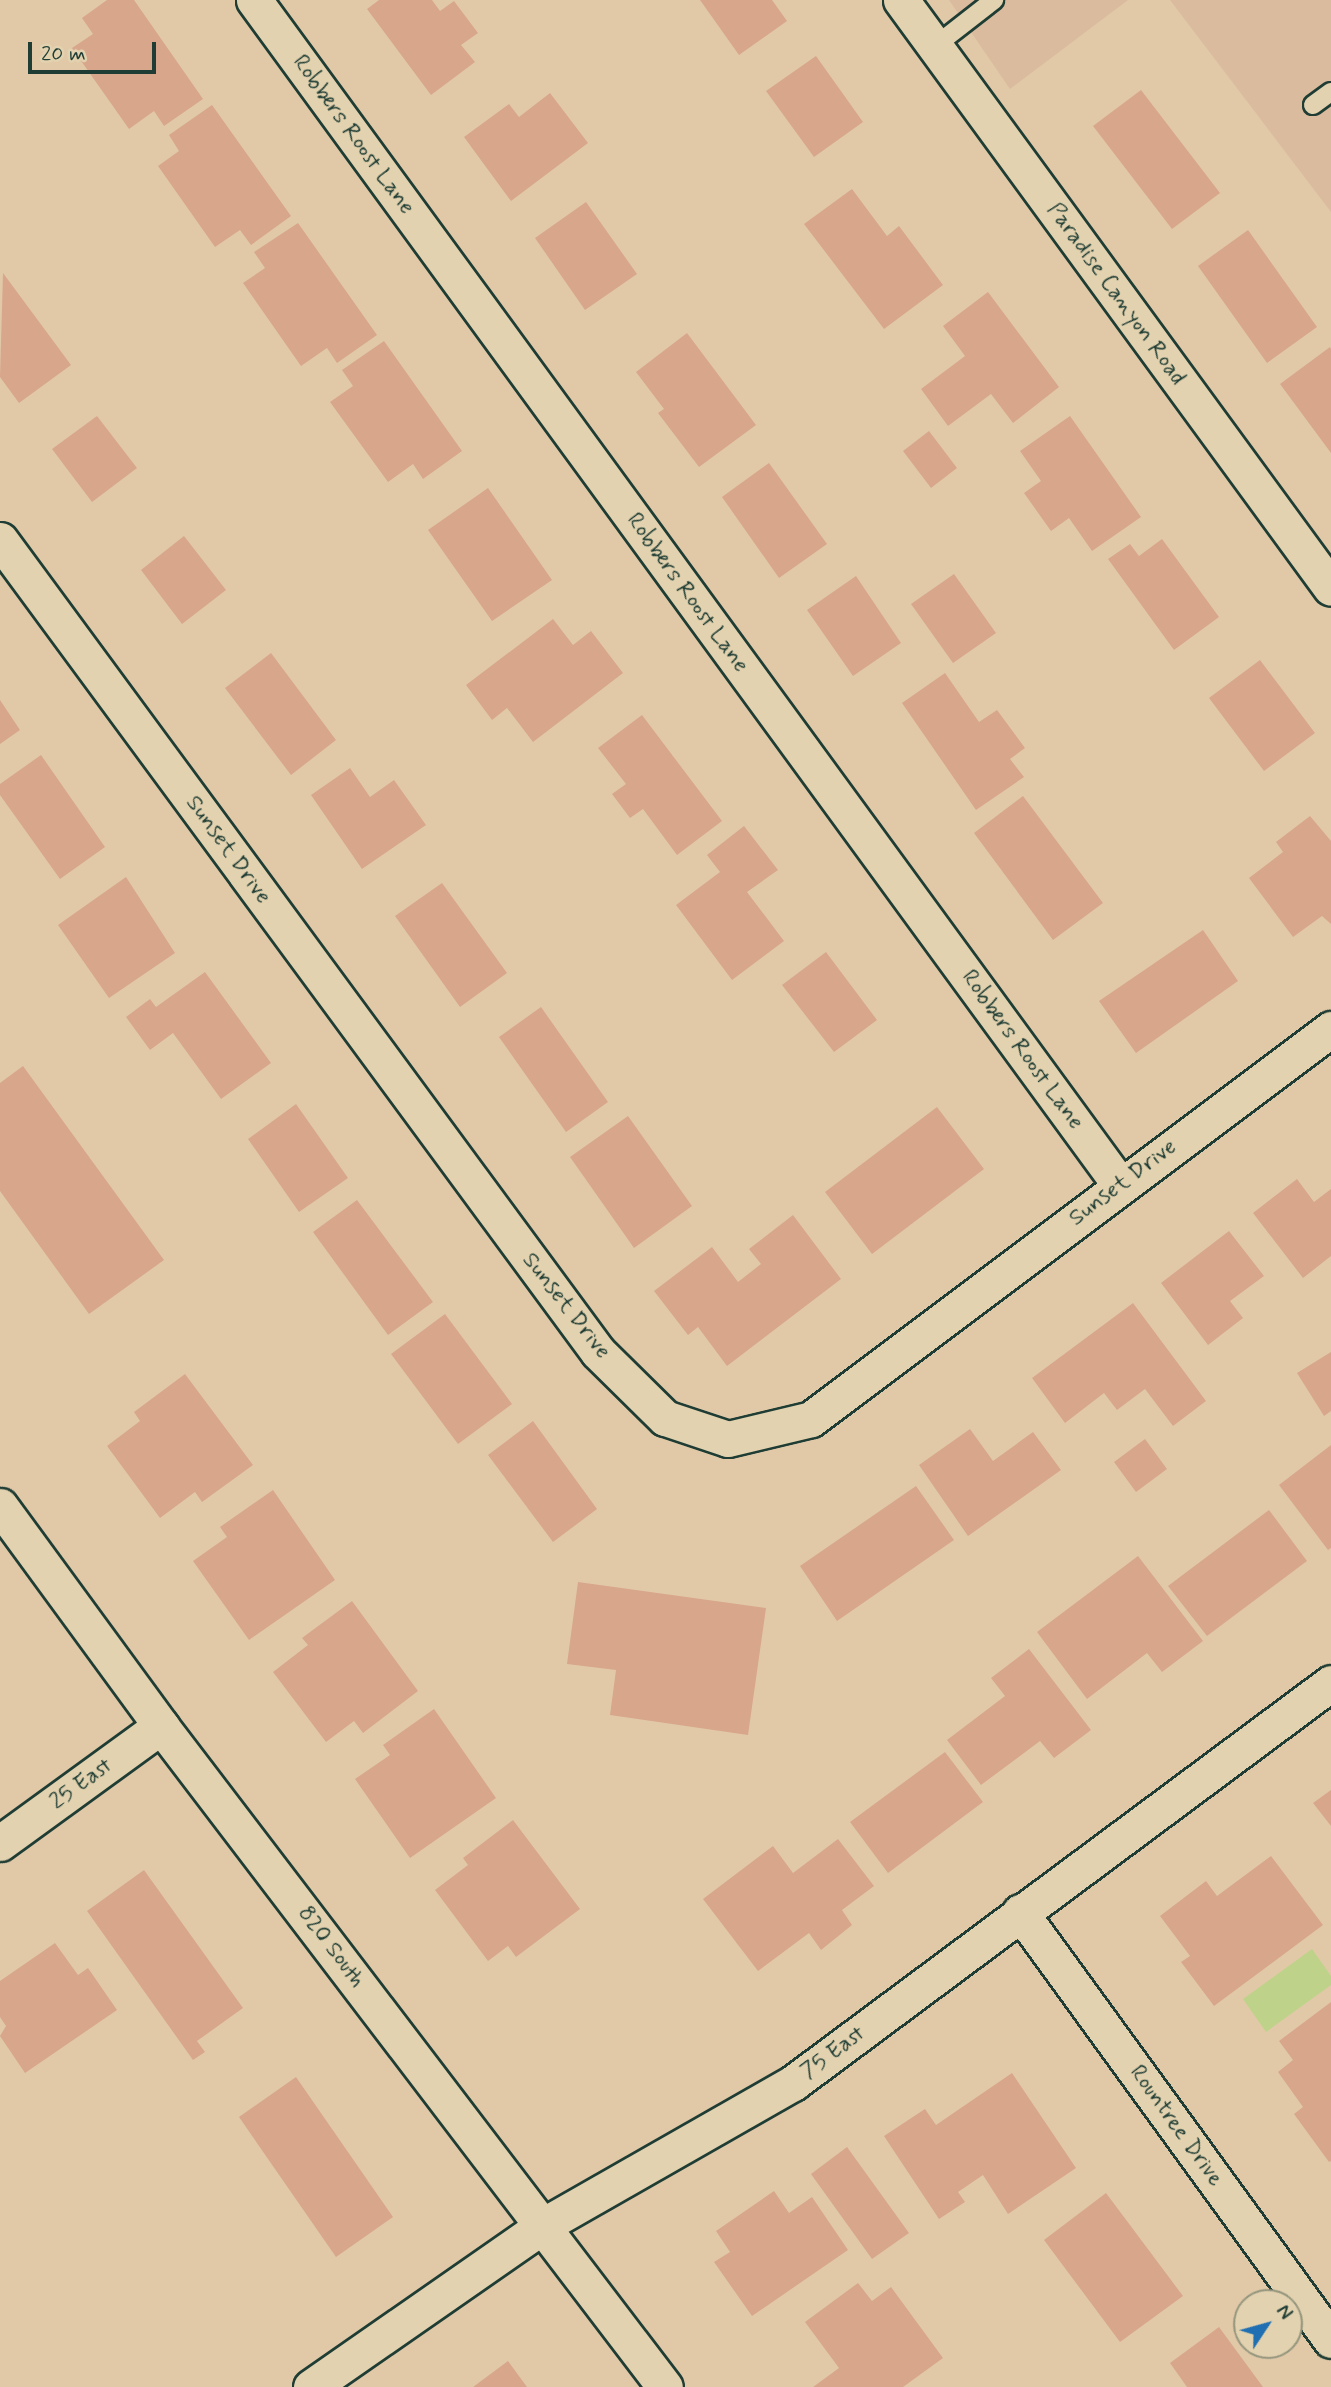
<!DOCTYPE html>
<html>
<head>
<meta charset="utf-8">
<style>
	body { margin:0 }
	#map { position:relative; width:1331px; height:2387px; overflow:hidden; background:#e1c9a8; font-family:Mynerve,sans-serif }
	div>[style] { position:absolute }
	.built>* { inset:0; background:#dabb9d }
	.green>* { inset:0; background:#bed389 }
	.building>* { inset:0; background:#d8a68b }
	.roads { filter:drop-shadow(2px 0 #1f3d34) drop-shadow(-2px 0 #1f3d34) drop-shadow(0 2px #1f3d34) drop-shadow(0 -2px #1f3d34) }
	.service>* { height:18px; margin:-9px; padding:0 9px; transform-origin:9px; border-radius:9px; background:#e3d2af }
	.minor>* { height:35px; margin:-17.5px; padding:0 17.5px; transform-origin:17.5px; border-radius:17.5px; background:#e3d2af }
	span { translate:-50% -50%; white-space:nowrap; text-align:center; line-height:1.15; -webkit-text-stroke:6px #e3d2af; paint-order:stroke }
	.street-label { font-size:23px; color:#1f3d34 }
	.north { position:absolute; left:1233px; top:2289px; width:70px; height:70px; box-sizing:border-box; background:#e3d2af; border:2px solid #95967e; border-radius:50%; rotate:54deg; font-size:19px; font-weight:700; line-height:28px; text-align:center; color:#1f3d34 }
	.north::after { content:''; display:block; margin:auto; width:24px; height:32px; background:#1f6fb2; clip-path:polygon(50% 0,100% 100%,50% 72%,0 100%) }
	.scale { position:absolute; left:28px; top:42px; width:128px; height:32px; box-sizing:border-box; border:4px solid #1f3d34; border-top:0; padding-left:9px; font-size:21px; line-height:24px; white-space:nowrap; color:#1f3d34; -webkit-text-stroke:5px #e3d2af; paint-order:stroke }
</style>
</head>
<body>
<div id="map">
	<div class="built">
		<i style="clip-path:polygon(949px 0,1128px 0,1010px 89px)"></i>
		<i style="clip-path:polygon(1170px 0,1331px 0,1331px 212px)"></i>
	</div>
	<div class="green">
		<i style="clip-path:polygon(1312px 1949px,1331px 1976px,1331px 1985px,1266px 2032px,1243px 1999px)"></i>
	</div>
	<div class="building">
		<i style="clip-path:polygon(107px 0,134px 0,203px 99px,164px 126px,154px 111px,129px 129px,72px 48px,93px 34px,82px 18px)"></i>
		<i style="clip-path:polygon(379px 0,432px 0,440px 11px,454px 1px,478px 33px,461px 45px,475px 62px,431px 95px,367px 9px)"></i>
		<i style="clip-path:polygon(700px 0,772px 0,787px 21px,739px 55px)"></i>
		<i style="clip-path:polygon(816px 56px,863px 122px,814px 157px,766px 91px)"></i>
		<i style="clip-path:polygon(1141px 90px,1220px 193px,1172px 229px,1093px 126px)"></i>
		<i style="clip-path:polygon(550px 93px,588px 143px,511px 201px,464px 137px,509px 104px,519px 117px)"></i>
		<i style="clip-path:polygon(212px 105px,291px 216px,251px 245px,240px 230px,215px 247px,158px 166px,179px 151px,169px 135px)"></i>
		<i style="clip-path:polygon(852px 189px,887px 236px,899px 226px,943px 285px,884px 329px,804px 224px)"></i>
		<i style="clip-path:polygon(586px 202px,637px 274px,585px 310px,535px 238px)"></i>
		<i style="clip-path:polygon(298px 223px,377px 335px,337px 363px,327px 348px,301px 366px,243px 283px,265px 268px,254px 252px)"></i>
		<i style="clip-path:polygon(1248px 230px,1317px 327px,1267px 363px,1198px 266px)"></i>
		<i style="clip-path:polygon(3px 273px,71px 365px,19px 403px,0 377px)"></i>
		<i style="clip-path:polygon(988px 292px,1059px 387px,1013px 423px,991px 394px,948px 426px,921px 389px,965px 356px,943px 326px)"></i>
		<i style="clip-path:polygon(687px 333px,756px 425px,699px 467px,658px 413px,664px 409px,636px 372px)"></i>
		<i style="clip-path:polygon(384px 341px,462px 451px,423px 479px,413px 464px,388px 482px,330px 402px,353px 386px,342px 370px)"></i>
		<i style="clip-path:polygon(1330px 347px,1331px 349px,1331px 453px,1280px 384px)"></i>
		<i style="clip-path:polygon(97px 416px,137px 468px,92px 502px,52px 449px)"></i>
		<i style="clip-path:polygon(1070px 416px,1141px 517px,1092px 551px,1069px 518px,1051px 531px,1024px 493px,1041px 481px,1020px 451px)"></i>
		<i style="clip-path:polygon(929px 431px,957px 468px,931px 488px,903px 451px)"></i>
		<i style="clip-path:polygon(769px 463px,827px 544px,779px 578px,722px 497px)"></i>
		<i style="clip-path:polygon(488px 488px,552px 580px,492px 621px,428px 530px)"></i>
		<i style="clip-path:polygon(184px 536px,226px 590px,182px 624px,141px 570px)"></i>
		<i style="clip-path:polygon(1162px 539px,1219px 617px,1174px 650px,1108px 559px,1130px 544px,1139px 556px)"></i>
		<i style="clip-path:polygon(954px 574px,996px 633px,953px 663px,911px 604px)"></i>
		<i style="clip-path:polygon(856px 576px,901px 643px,853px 676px,807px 610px)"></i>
		<i style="clip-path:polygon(553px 619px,573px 645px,591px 631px,623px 673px,533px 742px,507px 708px,492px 720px,466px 685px)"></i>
		<i style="clip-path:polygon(271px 653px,336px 740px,291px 775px,225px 688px)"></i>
		<i style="clip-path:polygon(1260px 660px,1315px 733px,1264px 771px,1209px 698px)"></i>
		<i style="clip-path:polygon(945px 673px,979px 722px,997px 710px,1025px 748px,1010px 759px,1024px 777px,976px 810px,902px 703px)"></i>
		<i style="clip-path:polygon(0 700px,20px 730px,0 744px)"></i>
		<i style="clip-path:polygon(642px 715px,722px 821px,677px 855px,643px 809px,630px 818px,612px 794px,626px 784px,598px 748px)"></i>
		<i style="clip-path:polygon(41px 755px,105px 847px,60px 879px,0 795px,0 784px)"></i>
		<i style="clip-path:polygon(350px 768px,370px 797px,394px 780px,426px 825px,362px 869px,311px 795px)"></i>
		<i style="clip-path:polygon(1023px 796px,1103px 903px,1053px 940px,974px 833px)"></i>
		<i style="clip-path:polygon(1310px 816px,1331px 841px,1331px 924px,1322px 916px,1293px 937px,1249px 878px,1283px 852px,1276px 842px)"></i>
		<i style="clip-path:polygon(744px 826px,778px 870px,747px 892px,784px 941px,732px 980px,676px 905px,720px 872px,707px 855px)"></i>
		<i style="clip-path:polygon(126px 877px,175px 953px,109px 998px,58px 925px)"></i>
		<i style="clip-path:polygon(442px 883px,507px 973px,460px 1007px,395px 916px)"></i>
		<i style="clip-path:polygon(1203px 930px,1238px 981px,1136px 1053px,1099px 1001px)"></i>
		<i style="clip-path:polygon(826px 952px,877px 1020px,834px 1052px,782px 985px)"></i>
		<i style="clip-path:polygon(205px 972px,271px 1063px,221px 1099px,173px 1033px,150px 1050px,126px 1017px,150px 999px,156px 1007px)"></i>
		<i style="clip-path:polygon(541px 1007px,608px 1102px,566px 1132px,499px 1037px)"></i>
		<i style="clip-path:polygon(23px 1066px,164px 1260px,89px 1314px,0 1191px,0 1083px)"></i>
		<i style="clip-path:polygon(296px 1104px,348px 1178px,299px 1212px,248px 1139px)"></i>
		<i style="clip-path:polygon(937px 1107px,984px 1169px,872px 1254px,825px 1192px)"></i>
		<i style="clip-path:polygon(628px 1116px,692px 1206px,634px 1248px,570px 1157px)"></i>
		<i style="clip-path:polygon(1297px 1179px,1314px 1202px,1331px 1189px,1331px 1256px,1303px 1278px,1253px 1213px)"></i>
		<i style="clip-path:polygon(357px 1200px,433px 1302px,388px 1335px,313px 1232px)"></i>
		<i style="clip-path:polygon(793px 1215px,841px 1279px,727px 1366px,698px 1327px,688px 1335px,654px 1291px,712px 1247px,738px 1282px,761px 1264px,749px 1249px)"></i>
		<i style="clip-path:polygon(1229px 1231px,1264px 1276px,1230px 1301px,1243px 1318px,1208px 1345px,1161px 1283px)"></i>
		<i style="clip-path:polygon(1133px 1303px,1206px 1401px,1173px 1426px,1145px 1389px,1117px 1410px,1104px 1393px,1065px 1423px,1032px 1378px)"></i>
		<i style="clip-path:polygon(445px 1314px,512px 1404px,458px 1444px,391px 1354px)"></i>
		<i style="clip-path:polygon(1331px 1352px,1331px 1411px,1324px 1416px,1297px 1373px)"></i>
		<i style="clip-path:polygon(185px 1374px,253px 1465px,202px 1502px,195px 1492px,160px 1518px,107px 1446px,140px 1421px,134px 1412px)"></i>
		<i style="clip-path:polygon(533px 1421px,597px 1509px,553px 1542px,488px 1455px)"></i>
		<i style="clip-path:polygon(970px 1429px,993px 1461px,1033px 1432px,1061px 1470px,968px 1536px,919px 1465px)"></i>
		<i style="clip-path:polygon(1145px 1439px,1167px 1469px,1136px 1492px,1114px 1462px)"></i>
		<i style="clip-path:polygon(1331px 1445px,1331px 1548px,1328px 1550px,1279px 1485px)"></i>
		<i style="clip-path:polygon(916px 1486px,954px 1540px,837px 1621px,800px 1566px)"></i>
		<i style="clip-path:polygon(273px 1490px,335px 1580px,249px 1640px,193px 1561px,227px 1537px,220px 1527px)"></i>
		<i style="clip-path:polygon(1269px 1510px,1307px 1561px,1207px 1636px,1168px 1586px)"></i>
		<i style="clip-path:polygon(1138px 1556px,1203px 1641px,1162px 1672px,1147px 1653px,1087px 1699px,1037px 1632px)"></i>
		<i style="clip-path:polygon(578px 1582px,766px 1608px,748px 1735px,610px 1715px,616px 1670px,567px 1664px)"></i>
		<i style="clip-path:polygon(352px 1601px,418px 1691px,363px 1733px,354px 1721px,326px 1742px,273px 1672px,308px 1645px,302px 1638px)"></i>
		<i style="clip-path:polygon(1029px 1649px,1091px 1730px,1054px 1758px,1040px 1741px,981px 1785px,947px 1740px,1005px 1696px,991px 1678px)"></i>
		<i style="clip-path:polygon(434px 1709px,496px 1798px,410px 1858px,355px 1779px,390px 1755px,383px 1745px)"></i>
		<i style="clip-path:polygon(945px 1752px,983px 1802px,888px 1873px,850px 1822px)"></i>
		<i style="clip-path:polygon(1331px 1790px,1331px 1826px,1313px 1803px)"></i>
		<i style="clip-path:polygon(513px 1820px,580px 1909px,516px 1957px,508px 1946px,488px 1961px,435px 1890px,468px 1865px,463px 1858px)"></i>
		<i style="clip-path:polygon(838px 1839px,874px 1886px,842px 1910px,852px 1925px,821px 1950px,809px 1933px,758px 1971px,703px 1899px,773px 1846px,793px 1873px)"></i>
		<i style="clip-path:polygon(1271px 1856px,1323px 1925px,1214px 2006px,1181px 1962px,1190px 1956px,1160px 1916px,1206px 1881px,1217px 1896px)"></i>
		<i style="clip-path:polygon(144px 1870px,243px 2008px,197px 2041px,205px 2052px,193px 2060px,87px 1911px)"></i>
		<i style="clip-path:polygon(55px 1943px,78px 1975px,88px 1968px,117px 2010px,25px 2073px,0 2036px,6px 2026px,0 2017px,0 1981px)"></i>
		<i style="clip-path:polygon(1331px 2002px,1331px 2161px,1329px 2162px,1294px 2114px,1303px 2107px,1278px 2072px,1293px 2060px,1279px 2041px)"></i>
		<i style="clip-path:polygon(1012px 2073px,1076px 2168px,1008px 2214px,983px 2175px,958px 2192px,965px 2202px,939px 2219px,884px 2136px,925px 2109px,936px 2125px)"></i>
		<i style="clip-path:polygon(296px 2077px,393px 2217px,336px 2257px,239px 2117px)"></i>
		<i style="clip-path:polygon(847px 2147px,909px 2233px,872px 2259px,811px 2174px)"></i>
		<i style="clip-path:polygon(774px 2191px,789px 2213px,812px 2197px,848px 2250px,752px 2316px,714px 2262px,730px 2252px,716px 2231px)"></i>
		<i style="clip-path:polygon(1106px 2193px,1183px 2296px,1120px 2342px,1044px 2240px)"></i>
		<i style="clip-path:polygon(858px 2283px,872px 2301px,891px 2287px,943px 2358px,903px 2387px,813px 2387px,839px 2368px,805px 2322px)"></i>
		<i style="clip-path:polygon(1219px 2327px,1263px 2387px,1187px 2387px,1170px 2363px)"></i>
		<i style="clip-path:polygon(508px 2361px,527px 2387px,473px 2387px)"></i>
	</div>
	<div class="roads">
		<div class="service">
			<i style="left:935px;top:46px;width:75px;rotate:-37.9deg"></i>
			<i style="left:1313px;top:105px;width:22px;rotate:-36deg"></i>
		</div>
		<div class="minor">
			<i style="left:254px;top:0;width:1468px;rotate:53.84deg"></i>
			<i style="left:901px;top:0;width:728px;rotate:53.82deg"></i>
			<i style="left:0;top:540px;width:1008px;rotate:53.63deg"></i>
			<i style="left:598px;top:1352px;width:94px;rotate:44.6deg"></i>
			<i style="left:665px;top:1418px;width:66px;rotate:18.4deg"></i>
			<i style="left:728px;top:1439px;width:85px;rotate:-13.5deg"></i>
			<i style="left:811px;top:1419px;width:650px;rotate:-36.87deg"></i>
			<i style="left:0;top:1506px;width:273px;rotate:53.8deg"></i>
			<i style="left:161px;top:1726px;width:831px;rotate:52.68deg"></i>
			<i style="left:0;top:1843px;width:199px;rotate:-36deg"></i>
			<i style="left:1020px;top:1912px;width:529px;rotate:54deg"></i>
			<i style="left:311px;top:2387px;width:284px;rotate:-34.8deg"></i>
			<i style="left:544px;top:2225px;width:287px;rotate:-29.7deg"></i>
			<i style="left:793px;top:2083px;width:670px;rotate:-36.63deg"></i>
		</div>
	</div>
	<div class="street-label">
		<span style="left:353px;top:135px;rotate:54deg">Robbers Roost Lane</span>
		<span style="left:1116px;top:294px;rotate:54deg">Paradise Canyon Road</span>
		<span style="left:687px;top:593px;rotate:54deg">Robbers Roost Lane</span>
		<span style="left:228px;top:850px;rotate:54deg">Sunset Drive</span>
		<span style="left:1022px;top:1050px;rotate:54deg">Robbers Roost Lane</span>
		<span style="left:1123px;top:1183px;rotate:-37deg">Sunset Drive</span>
		<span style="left:566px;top:1306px;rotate:52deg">Sunset Drive</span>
		<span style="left:81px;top:1784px;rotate:-36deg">25 East</span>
		<span style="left:331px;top:1947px;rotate:53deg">820 South</span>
		<span style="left:833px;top:2053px;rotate:-37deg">75 East</span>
		<span style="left:1176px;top:2126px;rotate:54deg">Rountree Drive</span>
	</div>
	<div class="north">N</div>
	<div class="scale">20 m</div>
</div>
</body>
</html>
